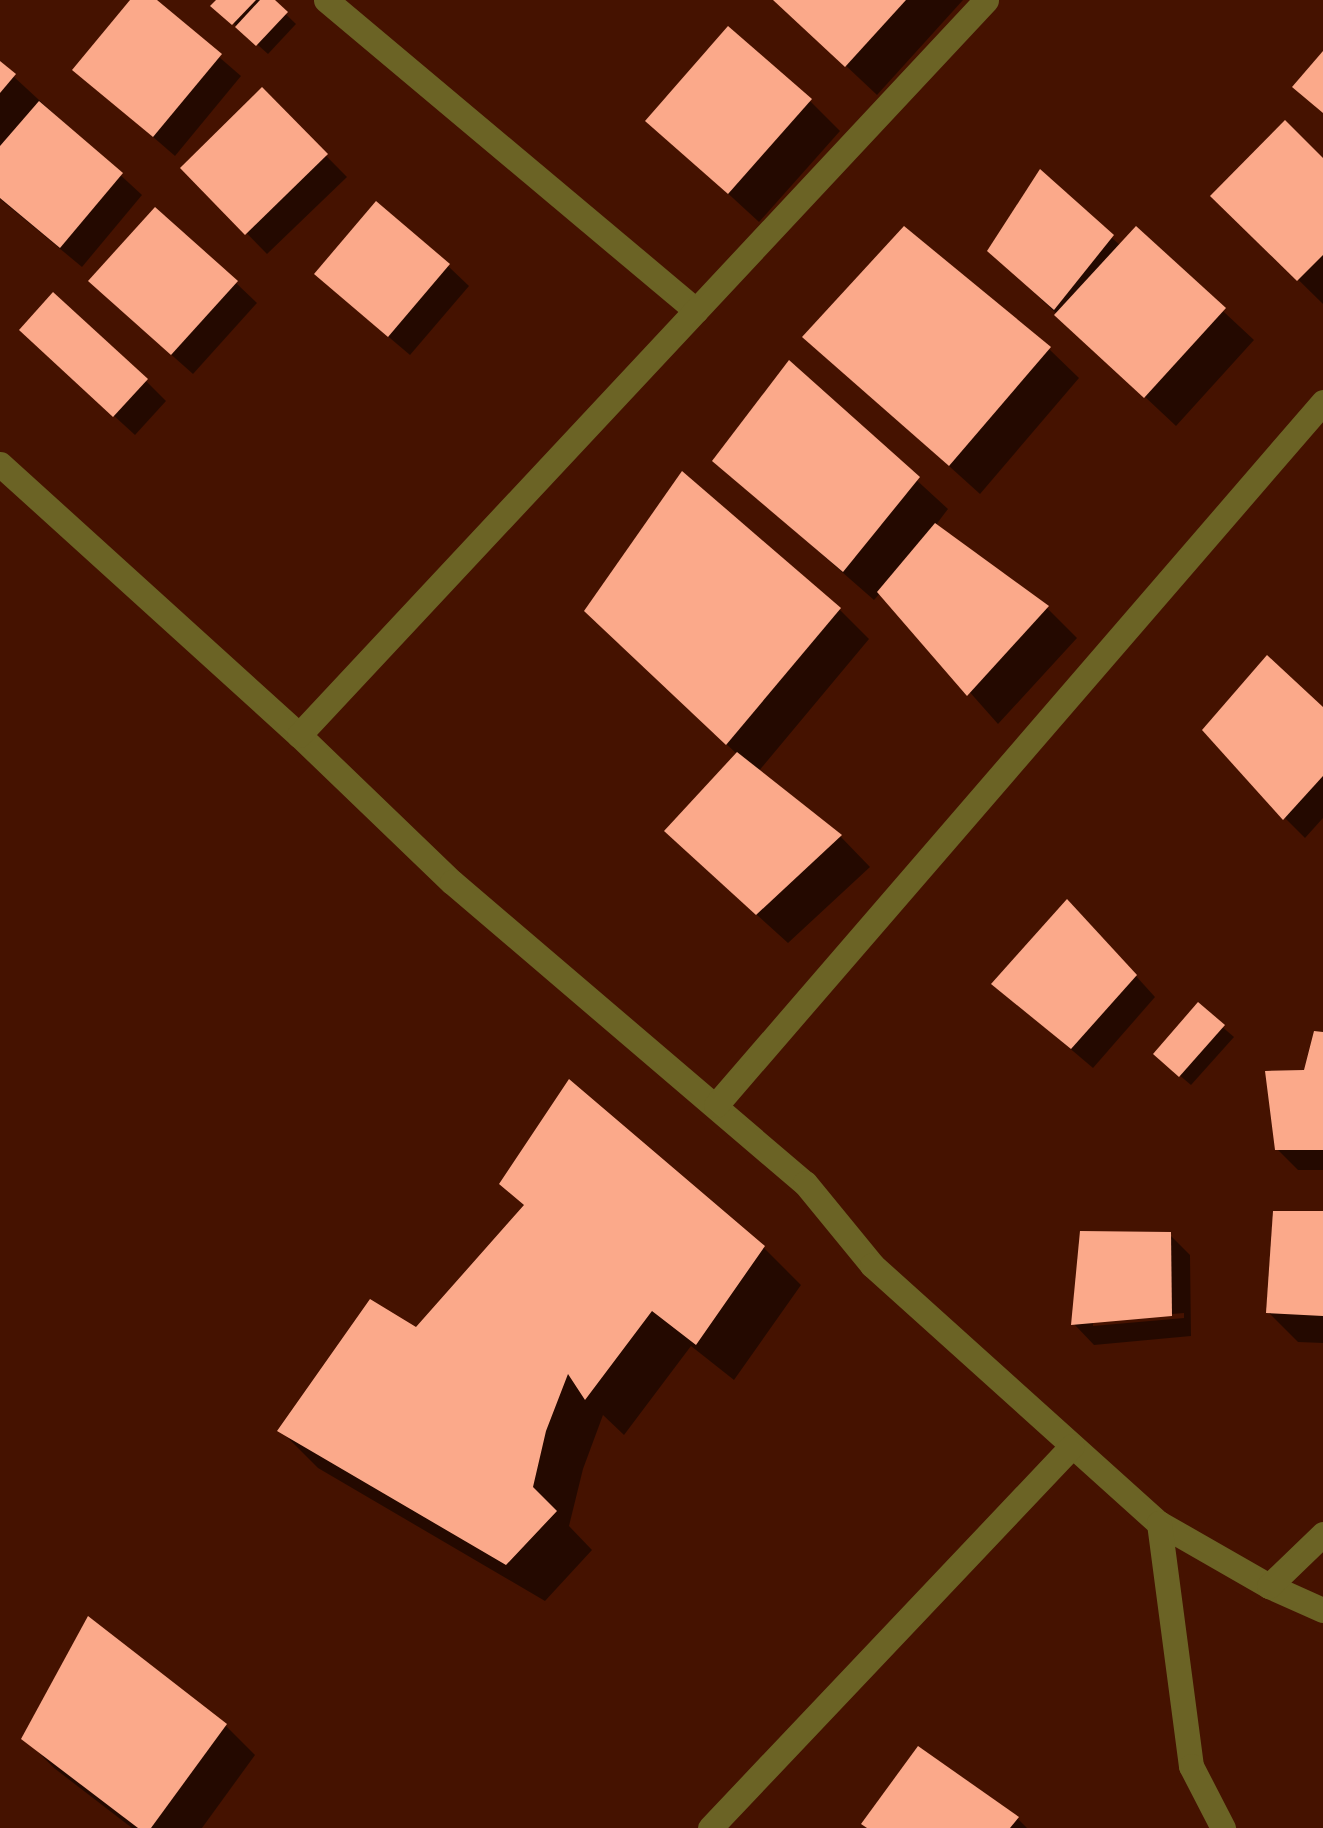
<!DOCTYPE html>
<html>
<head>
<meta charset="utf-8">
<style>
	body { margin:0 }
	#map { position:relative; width:1323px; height:1828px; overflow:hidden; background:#451200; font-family:Barlow,sans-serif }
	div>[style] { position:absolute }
	.shadow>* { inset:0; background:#0007 }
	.building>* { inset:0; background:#fba98a }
	.street>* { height:25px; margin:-12.5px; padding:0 12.5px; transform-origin:12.5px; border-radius:12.5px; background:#6b6325 }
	span { translate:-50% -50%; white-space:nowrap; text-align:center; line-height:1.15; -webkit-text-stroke:10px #451200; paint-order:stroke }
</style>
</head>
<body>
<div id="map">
	<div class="shadow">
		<i style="clip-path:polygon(134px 0,153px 0,241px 76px,175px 156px,76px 70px)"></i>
		<i style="clip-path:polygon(219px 0,271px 0,296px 24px,268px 54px,214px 6px)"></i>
		<i style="clip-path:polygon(776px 0,963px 0,877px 95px)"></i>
		<i style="clip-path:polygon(0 64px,142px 195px,82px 267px,0 199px)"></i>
		<i style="clip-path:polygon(262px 91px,347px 177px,267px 254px,183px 168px)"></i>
		<i style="clip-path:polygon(810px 101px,840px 131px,759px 222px,648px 120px)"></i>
		<i style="clip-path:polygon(1323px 161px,1323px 304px,1213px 196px)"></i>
		<i style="clip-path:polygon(1040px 173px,1121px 246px,1136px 230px,1254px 340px,1176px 426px,1011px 271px)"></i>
		<i style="clip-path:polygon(448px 266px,469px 286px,410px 355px,338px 294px)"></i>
		<i style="clip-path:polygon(236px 283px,257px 303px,193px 374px,112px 302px)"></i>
		<i style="clip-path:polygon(805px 336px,1049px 349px,1079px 378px,980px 494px)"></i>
		<i style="clip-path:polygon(43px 351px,146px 381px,166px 401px,135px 435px)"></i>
		<i style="clip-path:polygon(790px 364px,948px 509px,935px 526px,1047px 608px,1077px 638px,998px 724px,881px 592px,874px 600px,715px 461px)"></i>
		<i style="clip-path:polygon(840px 610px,869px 639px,758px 772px,841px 837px,870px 867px,788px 943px,697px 861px,738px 755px,617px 641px)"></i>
		<i style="clip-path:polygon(1323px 711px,1323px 818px,1305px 838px,1285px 818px)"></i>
		<i style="clip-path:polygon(1087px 922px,1155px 997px,1093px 1068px,994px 984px)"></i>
		<i style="clip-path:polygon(1198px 1006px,1234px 1037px,1191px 1085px,1166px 1064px)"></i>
		<i style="clip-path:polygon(1323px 1035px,1323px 1170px,1298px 1170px,1277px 1149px)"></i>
		<i style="clip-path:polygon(502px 1183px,763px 1247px,801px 1285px,734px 1380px,691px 1346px,624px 1435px,603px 1415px,583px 1469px,569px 1526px,592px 1550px,545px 1601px,318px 1468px,280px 1430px,417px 1330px,526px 1207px)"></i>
		<i style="clip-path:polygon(1323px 1214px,1323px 1343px,1298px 1342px,1268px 1312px)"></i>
		<i style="clip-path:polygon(evenodd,1170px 1235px,1190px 1255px,1191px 1336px,1094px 1345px,1074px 1324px,1170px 1235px,1184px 1313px,1184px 1318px,1093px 1326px,1093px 1321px,1184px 1313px)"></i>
		<i style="clip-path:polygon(225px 1725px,255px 1755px,202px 1828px,132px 1828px,54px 1768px,24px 1738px)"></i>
		<i style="clip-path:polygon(919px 1749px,1018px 1819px,1027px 1828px,869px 1828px)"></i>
	</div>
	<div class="building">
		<i style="clip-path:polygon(130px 0,157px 0,222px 54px,153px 137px,72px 70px)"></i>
		<i style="clip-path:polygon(216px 0,256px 0,232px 25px,210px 6px)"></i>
		<i style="clip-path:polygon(260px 0,275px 0,288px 12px,256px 46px,235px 27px)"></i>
		<i style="clip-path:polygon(773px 0,906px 0,845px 67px)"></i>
		<i style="clip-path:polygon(728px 26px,812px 99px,728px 194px,645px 121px)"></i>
		<i style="clip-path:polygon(1323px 51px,1323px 113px,1292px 87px)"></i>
		<i style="clip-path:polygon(0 61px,16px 74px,0 93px)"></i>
		<i style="clip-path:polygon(262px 87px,328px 154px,245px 235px,180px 168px)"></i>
		<i style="clip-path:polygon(39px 101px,123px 173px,60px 248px,0 198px,0 146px)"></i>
		<i style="clip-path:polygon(1285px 120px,1323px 158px,1323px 255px,1297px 281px,1210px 196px)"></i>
		<i style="clip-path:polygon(1040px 169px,1114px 235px,1054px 310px,987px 251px)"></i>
		<i style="clip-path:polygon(376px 201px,450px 264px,388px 337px,314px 274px)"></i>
		<i style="clip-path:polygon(155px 207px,238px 281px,171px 355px,88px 281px)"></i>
		<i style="clip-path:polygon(904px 226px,1051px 347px,949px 466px,802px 337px)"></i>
		<i style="clip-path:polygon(1136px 226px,1226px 308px,1144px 398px,1054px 315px)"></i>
		<i style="clip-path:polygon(53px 292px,148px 379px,113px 417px,19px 330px)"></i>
		<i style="clip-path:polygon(789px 360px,920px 477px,843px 572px,712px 461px)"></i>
		<i style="clip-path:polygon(682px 471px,841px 608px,726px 745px,584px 611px)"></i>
		<i style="clip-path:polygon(935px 523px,1049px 606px,967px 696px,877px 592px)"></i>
		<i style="clip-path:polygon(1267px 655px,1323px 707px,1323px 776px,1283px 820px,1202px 730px)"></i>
		<i style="clip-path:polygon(737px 752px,842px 835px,756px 915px,664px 831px)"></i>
		<i style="clip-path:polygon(1067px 899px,1137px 975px,1071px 1049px,991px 984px)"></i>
		<i style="clip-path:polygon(1198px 1002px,1225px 1025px,1179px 1077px,1153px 1054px)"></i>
		<i style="clip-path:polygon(1314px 1031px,1323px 1032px,1323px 1150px,1275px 1150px,1265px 1071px,1304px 1070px)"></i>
		<i style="clip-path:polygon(569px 1079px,765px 1246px,696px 1345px,652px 1311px,585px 1400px,568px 1374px,546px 1431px,533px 1487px,557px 1511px,506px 1565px,277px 1431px,370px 1299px,416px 1327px,524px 1205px,499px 1184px)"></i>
		<i style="clip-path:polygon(1273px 1211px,1323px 1211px,1323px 1316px,1266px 1313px)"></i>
		<i style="clip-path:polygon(1080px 1231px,1171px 1232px,1172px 1316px,1071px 1325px)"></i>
		<i style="clip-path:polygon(88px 1616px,227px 1724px,151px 1828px,138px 1828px,21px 1739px)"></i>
		<i style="clip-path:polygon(918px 1746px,1019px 1817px,1010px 1828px,867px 1828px,861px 1824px)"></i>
	</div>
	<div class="street">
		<i style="left:326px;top:0;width:483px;rotate:40deg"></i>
		<i style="left:0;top:464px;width:404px;rotate:42.2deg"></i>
		<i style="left:299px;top:735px;width:212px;rotate:43.9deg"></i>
		<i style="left:452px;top:882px;width:464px;rotate:40.5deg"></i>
		<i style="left:805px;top:1183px;width:106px;rotate:50.7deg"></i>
		<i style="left:872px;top:1265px;width:386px;rotate:42deg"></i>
		<i style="left:1159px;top:1523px;width:127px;rotate:29.8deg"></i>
		<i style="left:1269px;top:1586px;width:59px;rotate:24deg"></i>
		<i style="left:299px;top:735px;width:1006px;rotate:-46.93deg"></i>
		<i style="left:716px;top:1105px;width:929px;rotate:-49.19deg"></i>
		<i style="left:1159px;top:1523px;width:245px;rotate:82.5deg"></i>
		<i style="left:1191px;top:1766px;width:70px;rotate:62.7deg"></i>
		<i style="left:1269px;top:1586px;width:75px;rotate:-43.9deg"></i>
		<i style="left:710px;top:1828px;width:526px;rotate:-46.54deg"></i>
	</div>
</div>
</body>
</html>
